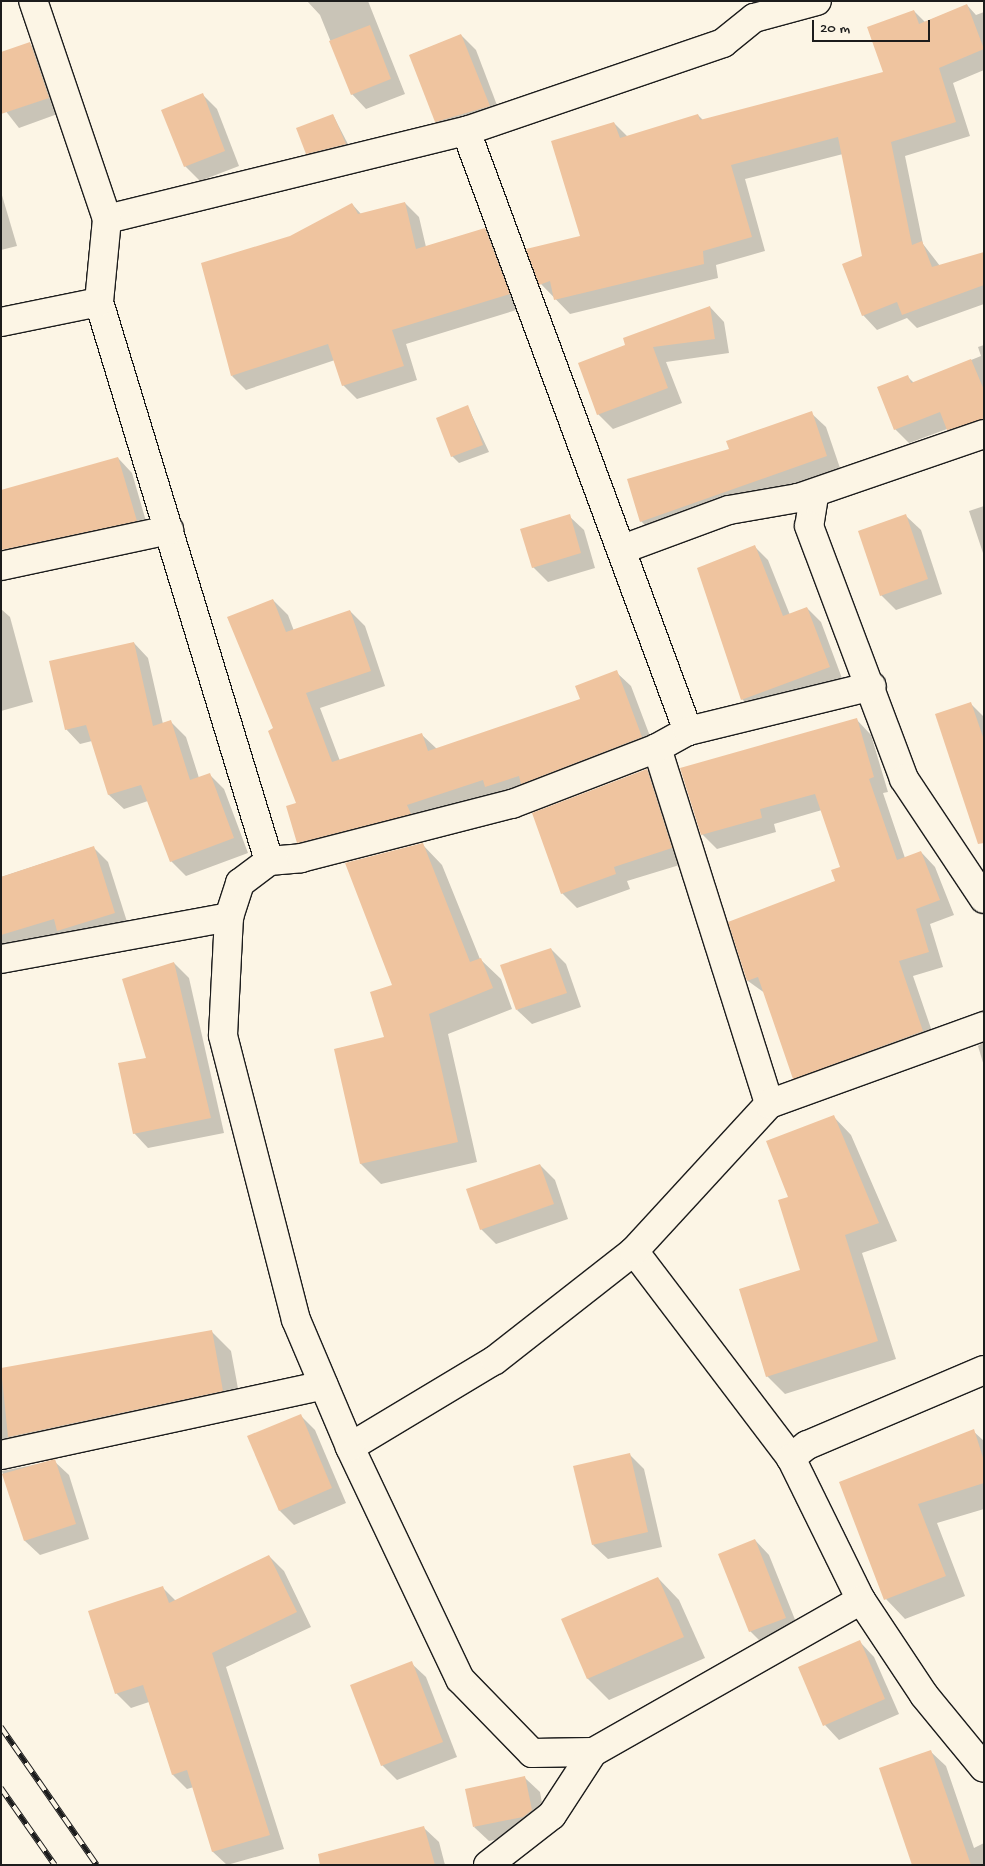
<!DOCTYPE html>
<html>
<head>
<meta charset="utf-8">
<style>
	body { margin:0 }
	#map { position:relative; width:985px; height:1866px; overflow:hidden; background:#fcf5e5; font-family:"Gochi Hand",sans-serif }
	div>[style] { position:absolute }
	.shadow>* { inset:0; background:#0003 }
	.building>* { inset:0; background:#efc49f }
	.roads { filter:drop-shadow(1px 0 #1c1c1c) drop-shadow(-1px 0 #1c1c1c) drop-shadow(0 1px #1c1c1c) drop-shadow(0 -1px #1c1c1c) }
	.minor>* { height:28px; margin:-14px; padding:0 14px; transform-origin:14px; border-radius:14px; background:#fcf5e5 }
	.rail>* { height:5.5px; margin-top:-2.75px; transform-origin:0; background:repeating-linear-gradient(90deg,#fcf5e5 0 11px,#1c1c1c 0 22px); box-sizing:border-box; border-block:1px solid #1c1c1c }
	span { translate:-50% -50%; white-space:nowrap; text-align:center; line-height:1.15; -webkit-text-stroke:4.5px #fcf5e5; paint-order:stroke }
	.frame { position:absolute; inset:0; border:2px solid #1c1c1c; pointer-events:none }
	.scale { position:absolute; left:812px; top:20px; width:118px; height:22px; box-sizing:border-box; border:2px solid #1c1c1c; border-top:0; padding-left:6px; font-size:15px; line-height:18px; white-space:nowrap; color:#1c1c1c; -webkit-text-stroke:4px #fcf5e5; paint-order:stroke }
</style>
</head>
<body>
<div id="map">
	<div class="shadow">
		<i style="clip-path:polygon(307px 1px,368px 1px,405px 94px,366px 109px,352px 94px,320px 15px)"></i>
		<i style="clip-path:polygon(967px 5px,976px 15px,984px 12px,984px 70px,953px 83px,970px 136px,905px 156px,923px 244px,940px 266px,984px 254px,984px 304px,917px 328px,907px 318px,877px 330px,863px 315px,864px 256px,843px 154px,745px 179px,765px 251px,716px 265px,718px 278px,570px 314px,541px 284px,581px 237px,614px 123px,628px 137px,698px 115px,703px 120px,885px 73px,914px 11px,925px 22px)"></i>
		<i style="clip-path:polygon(461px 35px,476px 50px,503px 121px,451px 136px,436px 122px,410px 55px)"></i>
		<i style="clip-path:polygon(30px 44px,45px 58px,63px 112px,19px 128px,1px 105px)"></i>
		<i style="clip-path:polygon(203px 95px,217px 109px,239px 166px,200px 181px,185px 166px)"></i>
		<i style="clip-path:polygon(333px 115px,352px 152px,315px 161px,307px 153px)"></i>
		<i style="clip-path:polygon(1px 192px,17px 246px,1px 250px)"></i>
		<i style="clip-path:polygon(405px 203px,419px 217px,426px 247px,485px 229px,499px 243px,523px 308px,406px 344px,417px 380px,357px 399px,343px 385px,335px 360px,246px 390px,232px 376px,290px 237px,352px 204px,361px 214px)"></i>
		<i style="clip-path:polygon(710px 307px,724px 322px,729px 353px,666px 362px,682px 403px,613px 429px,598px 414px,626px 345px)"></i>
		<i style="clip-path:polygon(984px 345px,984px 438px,962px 444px,947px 429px,909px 443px,895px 429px,907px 376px,914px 383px,981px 356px,978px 347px)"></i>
		<i style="clip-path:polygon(468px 407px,489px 452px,459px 463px,452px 456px)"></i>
		<i style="clip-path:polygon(811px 413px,826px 427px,841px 471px,655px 536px,641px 521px,730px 450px)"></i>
		<i style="clip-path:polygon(118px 458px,132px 473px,150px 535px,21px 563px,6px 549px)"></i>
		<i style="clip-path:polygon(984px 506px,984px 556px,969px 511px)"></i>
		<i style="clip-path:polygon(569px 516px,584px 530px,595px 568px,548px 582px,533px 567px)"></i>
		<i style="clip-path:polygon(906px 516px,921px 530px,942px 594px,896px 610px,881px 595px)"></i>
		<i style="clip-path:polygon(754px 546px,768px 560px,790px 615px,807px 608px,821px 622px,843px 681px,756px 713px,742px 699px)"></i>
		<i style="clip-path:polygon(273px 600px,288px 615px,294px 631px,350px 611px,365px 626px,385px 686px,320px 708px,340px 761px,421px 734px,437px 749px,582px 700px,616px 672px,631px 686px,656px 752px,313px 857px,298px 842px,297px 804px,275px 729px)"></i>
		<i style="clip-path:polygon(1px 609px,10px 617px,33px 702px,1px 711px)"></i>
		<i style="clip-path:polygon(134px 643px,148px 658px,163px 724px,171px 722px,186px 737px,199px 778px,209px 774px,224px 789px,248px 853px,186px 876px,171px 861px,148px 801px,124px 809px,109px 795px,92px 741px,80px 744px,66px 729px)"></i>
		<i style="clip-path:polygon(971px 704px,984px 717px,984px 821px)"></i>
		<i style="clip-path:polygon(857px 720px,871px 735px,888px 792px,883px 793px,905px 858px,921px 852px,935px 867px,954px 915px,930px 924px,943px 967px,913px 976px,937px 1046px,809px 1093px,794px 1078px,766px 994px,748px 981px,730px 922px,837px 882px,842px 867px,822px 810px,774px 824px,776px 832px,717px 849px,702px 834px)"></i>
		<i style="clip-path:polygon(647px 770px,661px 785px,686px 863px,627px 881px,630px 889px,577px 908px,562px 893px)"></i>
		<i style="clip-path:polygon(422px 844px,442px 865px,480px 959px,501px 979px,512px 1009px,448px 1034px,477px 1162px,381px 1184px,361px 1164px,336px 1049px,386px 1038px)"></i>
		<i style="clip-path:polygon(93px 847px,108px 862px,129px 928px,1px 954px,1px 877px)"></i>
		<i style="clip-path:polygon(551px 949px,566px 964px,581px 1007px,532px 1024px,517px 1010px)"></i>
		<i style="clip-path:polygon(174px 963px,189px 978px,224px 1133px,148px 1148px,134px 1133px)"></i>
		<i style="clip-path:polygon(984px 1042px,984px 1066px,978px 1046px)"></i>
		<i style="clip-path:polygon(833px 1116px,851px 1135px,897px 1241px,862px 1253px,896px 1359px,785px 1394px,767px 1376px,802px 1271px,790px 1198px)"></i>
		<i style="clip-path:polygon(540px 1165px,555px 1180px,568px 1219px,496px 1244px,481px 1229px)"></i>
		<i style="clip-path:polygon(212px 1332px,231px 1351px,242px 1410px,1px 1450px,1px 1369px)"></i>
		<i style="clip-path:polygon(300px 1415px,315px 1430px,346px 1503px,294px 1525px,280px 1511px)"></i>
		<i style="clip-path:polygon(973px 1431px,984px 1441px,984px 1509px,937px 1523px,965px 1596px,905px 1619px,886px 1599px,841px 1483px)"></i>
		<i style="clip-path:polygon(629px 1454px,644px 1469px,662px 1547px,608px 1559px,593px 1545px)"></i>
		<i style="clip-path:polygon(54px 1461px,69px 1475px,89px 1539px,40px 1555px,25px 1541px,2px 1471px)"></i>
		<i style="clip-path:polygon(755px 1540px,769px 1555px,800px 1632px,765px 1646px,750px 1631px)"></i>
		<i style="clip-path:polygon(269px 1556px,284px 1571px,311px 1627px,226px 1667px,284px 1849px,227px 1865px,213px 1852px,194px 1787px,187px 1789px,173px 1775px,149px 1702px,131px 1708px,116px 1693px,163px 1588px,176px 1601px)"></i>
		<i style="clip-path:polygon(658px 1578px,679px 1600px,705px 1658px,609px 1700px,588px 1679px,563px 1620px)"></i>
		<i style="clip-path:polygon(860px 1642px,874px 1657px,899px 1714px,839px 1740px,825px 1725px)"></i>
		<i style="clip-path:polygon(411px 1663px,426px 1677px,457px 1757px,397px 1780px,382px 1765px)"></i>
		<i style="clip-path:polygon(931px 1752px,946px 1766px,974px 1848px,984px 1843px,984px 1865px,923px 1865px)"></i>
		<i style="clip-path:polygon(525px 1778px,540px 1792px,546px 1825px,538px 1832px,489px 1841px,474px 1827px)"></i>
		<i style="clip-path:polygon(424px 1828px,439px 1842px,445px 1865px,352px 1865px)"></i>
	</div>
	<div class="building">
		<i style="clip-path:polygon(967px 4px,984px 49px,939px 68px,956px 122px,891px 142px,912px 245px,922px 241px,932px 267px,984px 252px,984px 285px,902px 315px,897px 302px,862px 316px,842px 264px,862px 256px,838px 137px,731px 165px,752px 237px,703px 251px,704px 264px,554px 300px,550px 281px,539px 285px,526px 249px,580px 236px,551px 141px,614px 122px,620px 138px,698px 114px,700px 120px,883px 72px,867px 27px,914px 10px,919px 24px)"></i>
		<i style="clip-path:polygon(370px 25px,391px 79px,351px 95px,329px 41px)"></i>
		<i style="clip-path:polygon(461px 34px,490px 106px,435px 122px,409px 55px)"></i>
		<i style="clip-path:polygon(30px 42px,49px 98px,1px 114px,1px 52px)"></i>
		<i style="clip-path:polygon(203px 93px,225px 151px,184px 167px,161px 110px)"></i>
		<i style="clip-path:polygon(333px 114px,346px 144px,306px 154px,296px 128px)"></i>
		<i style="clip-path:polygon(405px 202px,416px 249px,485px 228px,510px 294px,392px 330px,404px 366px,342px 386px,328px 344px,231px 376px,201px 263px,290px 236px,352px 203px,358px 214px)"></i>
		<i style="clip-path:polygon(710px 306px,715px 339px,653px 347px,668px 388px,597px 415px,578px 363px,625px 345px,623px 338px)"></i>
		<i style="clip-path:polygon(971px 359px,984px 390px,984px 419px,947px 430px,940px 412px,894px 430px,877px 387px,908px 375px,911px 383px)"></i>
		<i style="clip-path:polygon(468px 405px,483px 445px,451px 457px,436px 418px)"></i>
		<i style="clip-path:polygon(812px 411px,827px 456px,640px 522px,627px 479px,729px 449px,726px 441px)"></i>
		<i style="clip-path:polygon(118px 457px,137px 521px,1px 550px,1px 490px)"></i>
		<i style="clip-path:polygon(570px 514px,581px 553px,532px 568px,520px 529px)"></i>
		<i style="clip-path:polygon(906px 514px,928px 579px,880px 596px,858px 531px)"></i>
		<i style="clip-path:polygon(755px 545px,783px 616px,807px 607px,830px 667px,741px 700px,697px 568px)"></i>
		<i style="clip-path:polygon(273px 599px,286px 632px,350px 610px,371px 671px,306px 693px,332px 762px,422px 733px,428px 751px,580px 699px,575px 686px,617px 670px,642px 737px,521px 784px,519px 776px,485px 787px,483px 780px,407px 805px,411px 814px,297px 843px,286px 806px,296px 803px,268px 731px,273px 728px,227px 617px)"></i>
		<i style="clip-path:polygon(134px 642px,153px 726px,171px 720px,190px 780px,210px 773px,234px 838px,170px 862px,141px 785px,108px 795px,86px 725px,65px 730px,49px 661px)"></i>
		<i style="clip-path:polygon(971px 702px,984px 740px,984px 843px,978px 844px,935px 714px)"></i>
		<i style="clip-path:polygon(857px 718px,874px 777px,869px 779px,897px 860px,921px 851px,940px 900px,916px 909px,929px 952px,899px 961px,923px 1031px,793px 1079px,758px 977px,747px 981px,728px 922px,835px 881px,831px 870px,840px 867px,815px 794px,760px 809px,762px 818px,701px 835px,680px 768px)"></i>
		<i style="clip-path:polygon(647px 769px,672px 848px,614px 867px,616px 874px,561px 894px,532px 813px)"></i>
		<i style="clip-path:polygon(423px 843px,470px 962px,481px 958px,493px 988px,429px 1014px,458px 1142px,360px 1164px,334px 1049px,384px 1037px,370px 992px,392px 985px,345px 863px)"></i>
		<i style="clip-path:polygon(94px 846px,115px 913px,57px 931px,54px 919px,1px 935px,1px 877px)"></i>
		<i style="clip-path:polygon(551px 948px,567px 993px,516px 1010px,500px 965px)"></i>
		<i style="clip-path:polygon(174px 962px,211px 1118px,133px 1134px,118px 1063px,146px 1058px,122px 979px)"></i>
		<i style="clip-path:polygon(834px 1115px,879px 1223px,845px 1235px,878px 1341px,766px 1377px,739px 1289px,800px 1270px,778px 1200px,788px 1197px,766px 1141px)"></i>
		<i style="clip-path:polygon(540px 1164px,554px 1204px,480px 1230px,466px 1189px)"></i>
		<i style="clip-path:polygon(212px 1330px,223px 1391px,8px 1437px,1px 1368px)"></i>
		<i style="clip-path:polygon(301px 1414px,332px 1488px,279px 1511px,247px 1436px)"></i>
		<i style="clip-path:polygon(974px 1429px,984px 1461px,984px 1483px,918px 1504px,946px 1576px,884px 1600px,839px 1482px)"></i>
		<i style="clip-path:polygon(630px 1453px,648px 1532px,592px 1545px,573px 1466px)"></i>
		<i style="clip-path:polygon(55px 1459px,76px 1524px,24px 1541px,2px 1474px)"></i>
		<i style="clip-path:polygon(755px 1539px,786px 1618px,749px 1632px,718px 1554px)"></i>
		<i style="clip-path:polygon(269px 1555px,297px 1612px,212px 1653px,270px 1835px,212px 1852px,187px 1770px,172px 1775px,143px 1685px,115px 1694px,88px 1611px,163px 1586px,169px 1603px)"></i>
		<i style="clip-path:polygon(658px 1577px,684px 1637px,587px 1679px,561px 1619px)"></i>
		<i style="clip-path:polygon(860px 1640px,885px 1699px,823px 1726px,798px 1667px)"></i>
		<i style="clip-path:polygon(412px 1661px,443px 1742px,381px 1766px,350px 1685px)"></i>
		<i style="clip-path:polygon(931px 1750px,971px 1865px,912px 1865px,879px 1768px)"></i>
		<i style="clip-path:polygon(525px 1776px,532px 1810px,523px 1817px,473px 1827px,465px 1789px)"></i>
		<i style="clip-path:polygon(424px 1826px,435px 1865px,320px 1865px,318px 1854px)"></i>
	</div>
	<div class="roads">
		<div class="minor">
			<i style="left:466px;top:131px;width:640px;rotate:69.7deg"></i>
			<i style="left:107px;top:219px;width:370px;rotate:-13.8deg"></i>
			<i style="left:466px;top:131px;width:272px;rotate:-18.9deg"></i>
			<i style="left:723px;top:43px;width:40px;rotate:-39deg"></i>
			<i style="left:754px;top:18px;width:65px;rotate:-15.1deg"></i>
			<i style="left:99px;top:302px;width:584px;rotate:73.08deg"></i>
			<i style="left:1px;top:322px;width:100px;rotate:-11.5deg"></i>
			<i style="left:99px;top:302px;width:83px;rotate:-84.5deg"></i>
			<i style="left:107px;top:219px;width:230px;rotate:-108.7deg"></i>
			<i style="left:984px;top:434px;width:197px;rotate:161deg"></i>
			<i style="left:798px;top:498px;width:16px;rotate:-7deg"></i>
			<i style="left:814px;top:496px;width:30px;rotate:99deg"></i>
			<i style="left:809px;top:526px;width:270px;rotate:69.4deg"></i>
			<i style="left:904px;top:779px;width:144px;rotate:56.3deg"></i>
			<i style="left:623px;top:549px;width:113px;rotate:-20.2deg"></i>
			<i style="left:729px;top:510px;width:70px;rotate:-9.9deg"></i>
			<i style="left:1px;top:566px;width:172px;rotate:-12.1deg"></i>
			<i style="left:657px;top:748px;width:373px;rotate:72.5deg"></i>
			<i style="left:1px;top:959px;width:232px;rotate:-10.4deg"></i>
			<i style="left:634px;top:1251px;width:260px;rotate:52.8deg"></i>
			<i style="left:984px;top:1370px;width:192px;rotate:157deg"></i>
			<i style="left:807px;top:1445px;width:21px;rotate:141deg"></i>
			<i style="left:791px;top:1458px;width:158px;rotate:63.8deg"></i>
			<i style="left:861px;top:1600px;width:114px;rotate:56.4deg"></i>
			<i style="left:924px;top:1695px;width:94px;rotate:50.6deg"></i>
			<i style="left:350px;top:1447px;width:169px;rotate:-31deg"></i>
			<i style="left:495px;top:1360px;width:177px;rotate:-38.1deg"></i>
			<i style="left:634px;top:1251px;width:200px;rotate:-47.4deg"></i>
			<i style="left:769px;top:1104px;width:229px;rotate:-19.9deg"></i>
			<i style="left:1px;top:1455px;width:330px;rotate:-12.2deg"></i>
			<i style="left:861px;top:1600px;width:308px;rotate:150.4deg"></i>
			<i style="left:593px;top:1752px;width:61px;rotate:179.1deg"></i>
			<i style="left:532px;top:1753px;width:103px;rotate:-134.2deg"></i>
			<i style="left:460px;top:1679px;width:257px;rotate:-115.4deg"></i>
			<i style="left:350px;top:1447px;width:138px;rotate:-113deg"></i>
			<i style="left:296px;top:1320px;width:294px;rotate:-104.4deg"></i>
			<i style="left:223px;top:1035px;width:118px;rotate:-87.1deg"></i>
			<i style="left:229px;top:917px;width:36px;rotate:-72deg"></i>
			<i style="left:240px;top:883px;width:36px;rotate:-37deg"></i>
			<i style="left:269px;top:861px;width:32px;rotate:-5deg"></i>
			<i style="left:301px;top:858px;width:218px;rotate:-14.4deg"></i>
			<i style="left:512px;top:804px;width:155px;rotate:-21.1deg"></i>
			<i style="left:657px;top:748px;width:35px;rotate:-29deg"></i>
			<i style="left:688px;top:731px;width:189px;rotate:-13.7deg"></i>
			<i style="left:488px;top:1865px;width:81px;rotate:-38deg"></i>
			<i style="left:552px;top:1815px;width:75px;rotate:-56.9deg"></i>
		</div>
	</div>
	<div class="rail">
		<i style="left:1px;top:1727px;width:168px;rotate:55.2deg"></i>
		<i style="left:1px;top:1788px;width:94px;rotate:55deg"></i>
	</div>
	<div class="frame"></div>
	<div class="scale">20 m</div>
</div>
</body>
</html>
